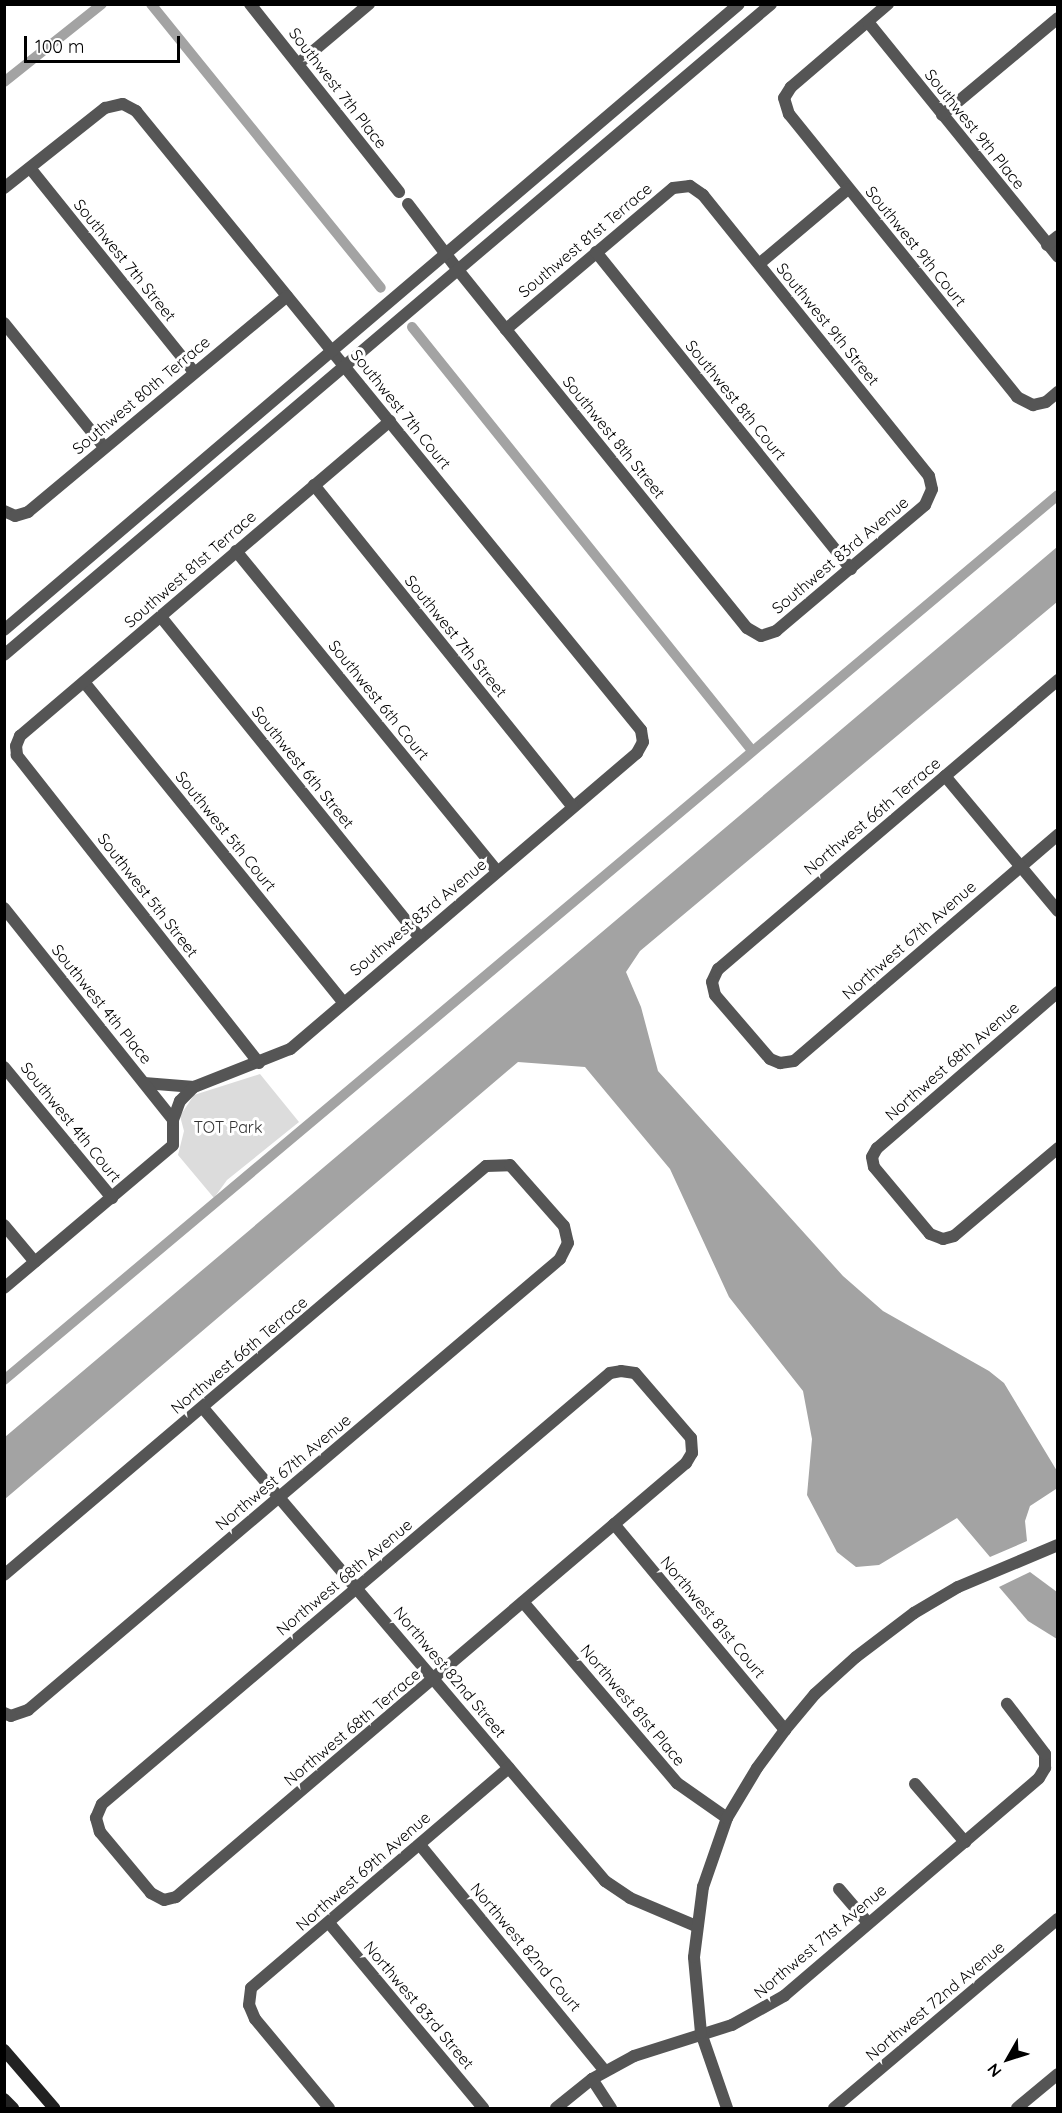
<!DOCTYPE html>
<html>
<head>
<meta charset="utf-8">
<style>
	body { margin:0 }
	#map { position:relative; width:1062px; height:2113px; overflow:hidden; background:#fff; font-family:Quicksand,sans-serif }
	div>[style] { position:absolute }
	.green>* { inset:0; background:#dcdcdc }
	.water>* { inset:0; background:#a3a3a3 }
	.canal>* { height:10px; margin:-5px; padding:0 5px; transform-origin:5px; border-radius:5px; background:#a3a3a3 }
	.minor>* { height:12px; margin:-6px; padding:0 6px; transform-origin:6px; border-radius:6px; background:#555 }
	.tertiary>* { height:12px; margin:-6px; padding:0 6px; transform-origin:6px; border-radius:6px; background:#555 }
	.secondary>* { height:12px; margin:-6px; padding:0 6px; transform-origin:6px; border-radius:6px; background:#222 }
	span { translate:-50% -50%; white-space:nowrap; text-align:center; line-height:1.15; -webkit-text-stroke:6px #fff; paint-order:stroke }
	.street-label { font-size:16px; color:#000 }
	.park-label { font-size:16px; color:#333 }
	.frame { position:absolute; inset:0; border:6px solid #000; pointer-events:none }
	.north { position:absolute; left:978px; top:2029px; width:60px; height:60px; -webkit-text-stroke:4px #fff; paint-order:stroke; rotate:231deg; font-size:16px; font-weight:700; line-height:24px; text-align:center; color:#000 }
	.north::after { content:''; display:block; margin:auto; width:21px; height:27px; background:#000; clip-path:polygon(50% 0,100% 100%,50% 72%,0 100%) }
	.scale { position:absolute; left:24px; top:36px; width:156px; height:27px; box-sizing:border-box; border:3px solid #000; border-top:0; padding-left:8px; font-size:18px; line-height:21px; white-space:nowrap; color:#000; -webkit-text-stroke:4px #fff; paint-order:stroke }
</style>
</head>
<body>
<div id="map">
	<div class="green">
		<i style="clip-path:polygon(260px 1074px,299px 1122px,227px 1180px,214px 1198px,178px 1155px,184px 1131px,180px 1116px,194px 1095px)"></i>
	</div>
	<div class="water">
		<i style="clip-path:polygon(1057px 547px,1057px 602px,640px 951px,626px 972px,641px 1007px,658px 1071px,843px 1276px,883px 1311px,989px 1371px,1004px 1383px,1057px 1471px,1056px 1489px,1030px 1506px,1025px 1521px,1027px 1541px,990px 1557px,957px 1518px,879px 1565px,856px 1567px,837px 1552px,807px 1495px,812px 1439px,803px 1391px,729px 1297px,670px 1169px,585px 1067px,518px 1062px,5px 1499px,5px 1437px)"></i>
		<i style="clip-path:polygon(1030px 1572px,1057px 1592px,1057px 1639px,1028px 1621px,999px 1587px)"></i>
	</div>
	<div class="canal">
		<i style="left:151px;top:4px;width:365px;rotate:51deg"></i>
		<i style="left:4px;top:82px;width:125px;rotate:-38.5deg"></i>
		<i style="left:412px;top:327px;width:540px;rotate:51.24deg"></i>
		<i style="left:4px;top:1380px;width:1376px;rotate:-40.02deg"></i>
	</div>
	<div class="minor">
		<i style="left:250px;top:4px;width:240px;rotate:51.6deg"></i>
		<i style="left:888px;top:4px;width:128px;rotate:139.4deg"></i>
		<i style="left:791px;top:87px;width:13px;rotate:122deg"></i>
		<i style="left:784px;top:98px;width:17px;rotate:73deg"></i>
		<i style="left:789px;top:114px;width:363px;rotate:51.1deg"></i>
		<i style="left:1017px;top:397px;width:18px;rotate:27deg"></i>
		<i style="left:1033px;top:405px;width:13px;rotate:-13deg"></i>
		<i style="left:1046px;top:402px;width:16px;rotate:-40deg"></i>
		<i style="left:868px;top:22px;width:302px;rotate:51deg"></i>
		<i style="left:298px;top:64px;width:93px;rotate:-40.2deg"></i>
		<i style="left:942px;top:115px;width:151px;rotate:-39.9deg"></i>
		<i style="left:30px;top:168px;width:262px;rotate:51.2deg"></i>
		<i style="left:4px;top:188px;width:129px;rotate:-38.4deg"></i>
		<i style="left:105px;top:108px;width:18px;rotate:-13deg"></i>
		<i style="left:123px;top:104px;width:15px;rotate:28deg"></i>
		<i style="left:136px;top:111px;width:799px;rotate:50.79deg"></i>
		<i style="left:641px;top:730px;width:12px;rotate:81deg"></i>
		<i style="left:643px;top:742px;width:13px;rotate:119deg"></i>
		<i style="left:637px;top:753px;width:456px;rotate:139.5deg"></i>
		<i style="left:290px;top:1049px;width:103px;rotate:158.4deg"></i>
		<i style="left:194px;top:1087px;width:50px;rotate:-175.4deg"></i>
		<i style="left:408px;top:204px;width:83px;rotate:52.9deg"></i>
		<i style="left:458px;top:270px;width:460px;rotate:51.1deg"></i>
		<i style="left:747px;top:628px;width:16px;rotate:30deg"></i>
		<i style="left:761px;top:636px;width:16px;rotate:-18deg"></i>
		<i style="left:776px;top:631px;width:195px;rotate:-40.2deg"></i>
		<i style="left:925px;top:505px;width:17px;rotate:-66deg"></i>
		<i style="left:932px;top:489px;width:13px;rotate:-103deg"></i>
		<i style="left:929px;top:476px;width:361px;rotate:-128.8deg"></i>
		<i style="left:703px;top:195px;width:16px;rotate:-145deg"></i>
		<i style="left:690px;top:186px;width:17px;rotate:173deg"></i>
		<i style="left:673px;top:188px;width:219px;rotate:139.8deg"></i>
		<i style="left:1047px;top:245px;width:14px;rotate:-39deg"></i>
		<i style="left:596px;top:252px;width:407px;rotate:51.2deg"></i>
		<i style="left:759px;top:264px;width:116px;rotate:-40.1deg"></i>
		<i style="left:4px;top:323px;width:159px;rotate:51.1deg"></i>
		<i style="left:314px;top:485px;width:413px;rotate:51.2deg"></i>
		<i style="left:4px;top:511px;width:12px;rotate:24deg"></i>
		<i style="left:15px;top:516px;width:14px;rotate:-17deg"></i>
		<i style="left:28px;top:512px;width:337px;rotate:-39.8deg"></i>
		<i style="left:236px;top:551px;width:413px;rotate:50.8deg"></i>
		<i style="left:161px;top:617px;width:412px;rotate:51.1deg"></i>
		<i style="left:1058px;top:680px;width:446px;rotate:139.6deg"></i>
		<i style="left:718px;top:969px;width:14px;rotate:115deg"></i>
		<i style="left:712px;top:982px;width:13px;rotate:77deg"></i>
		<i style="left:715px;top:995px;width:84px;rotate:49.3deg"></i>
		<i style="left:770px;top:1059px;width:11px;rotate:22deg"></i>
		<i style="left:780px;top:1063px;width:14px;rotate:-8deg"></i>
		<i style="left:794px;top:1061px;width:348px;rotate:-40.6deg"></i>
		<i style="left:84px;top:682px;width:412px;rotate:51deg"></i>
		<i style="left:945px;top:776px;width:176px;rotate:50.1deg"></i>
		<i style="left:4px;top:908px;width:271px;rotate:51.4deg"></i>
		<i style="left:1058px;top:992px;width:239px;rotate:139.2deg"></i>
		<i style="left:877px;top:1148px;width:10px;rotate:119deg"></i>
		<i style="left:872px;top:1157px;width:10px;rotate:79deg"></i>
		<i style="left:874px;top:1167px;width:87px;rotate:50.1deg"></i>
		<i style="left:930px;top:1234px;width:14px;rotate:21deg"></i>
		<i style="left:943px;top:1239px;width:11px;rotate:-15deg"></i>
		<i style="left:954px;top:1236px;width:136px;rotate:-40.2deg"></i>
		<i style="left:259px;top:1063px;width:392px;rotate:-128.2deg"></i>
		<i style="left:17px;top:755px;width:9px;rotate:-96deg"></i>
		<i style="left:16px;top:746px;width:11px;rotate:-68deg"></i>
		<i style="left:20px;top:736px;width:486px;rotate:-40.4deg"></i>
		<i style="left:4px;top:1067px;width:170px;rotate:50.5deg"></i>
		<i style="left:4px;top:1225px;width:48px;rotate:50deg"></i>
		<i style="left:4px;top:1288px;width:221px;rotate:-40.2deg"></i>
		<i style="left:173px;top:1145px;width:25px;rotate:-90deg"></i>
		<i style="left:173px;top:1120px;width:20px;rotate:-70deg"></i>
		<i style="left:180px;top:1101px;width:20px;rotate:-45deg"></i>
		<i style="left:621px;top:1371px;width:14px;rotate:8deg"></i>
		<i style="left:635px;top:1373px;width:86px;rotate:49.3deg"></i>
		<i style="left:691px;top:1438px;width:15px;rotate:86deg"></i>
		<i style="left:692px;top:1453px;width:12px;rotate:121deg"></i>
		<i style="left:686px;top:1463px;width:670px;rotate:139.6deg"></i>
		<i style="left:176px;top:1897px;width:12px;rotate:166deg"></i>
		<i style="left:164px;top:1900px;width:15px;rotate:-152deg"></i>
		<i style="left:151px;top:1893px;width:80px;rotate:-129.9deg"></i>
		<i style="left:100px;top:1832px;width:15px;rotate:-106deg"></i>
		<i style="left:96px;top:1818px;width:15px;rotate:-67deg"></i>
		<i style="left:102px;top:1804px;width:666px;rotate:-40.31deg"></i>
		<i style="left:610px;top:1373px;width:11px;rotate:-10deg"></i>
		<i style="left:203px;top:1408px;width:621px;rotate:49.64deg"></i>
		<i style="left:605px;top:1881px;width:30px;rotate:34deg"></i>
		<i style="left:630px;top:1898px;width:72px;rotate:23deg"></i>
		<i style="left:614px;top:1524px;width:268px;rotate:50.3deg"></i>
		<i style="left:4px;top:1575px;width:632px;rotate:-40.32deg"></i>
		<i style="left:486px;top:1166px;width:24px;rotate:-2deg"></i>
		<i style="left:510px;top:1165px;width:81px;rotate:48.5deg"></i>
		<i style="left:564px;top:1226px;width:17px;rotate:77deg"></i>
		<i style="left:568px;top:1243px;width:18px;rotate:117deg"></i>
		<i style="left:560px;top:1259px;width:697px;rotate:139.71deg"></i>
		<i style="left:28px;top:1710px;width:18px;rotate:161deg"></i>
		<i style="left:11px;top:1716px;width:8px;rotate:-157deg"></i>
		<i style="left:523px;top:1602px;width:238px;rotate:49.6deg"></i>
		<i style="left:677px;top:1783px;width:61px;rotate:35deg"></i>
		<i style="left:915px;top:1784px;width:77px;rotate:49.2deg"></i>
		<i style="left:420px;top:1845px;width:292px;rotate:50.7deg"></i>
		<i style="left:839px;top:1889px;width:45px;rotate:49.5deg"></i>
		<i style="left:329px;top:1923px;width:241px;rotate:50.2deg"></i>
		<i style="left:592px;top:2079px;width:35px;rotate:57deg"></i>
		<i style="left:329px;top:2108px;width:116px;rotate:-129.7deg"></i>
		<i style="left:255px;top:2019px;width:15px;rotate:-113deg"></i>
		<i style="left:249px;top:2005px;width:17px;rotate:-83deg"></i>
		<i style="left:251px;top:1988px;width:339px;rotate:-40.5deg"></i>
		<i style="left:556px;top:2108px;width:46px;rotate:-38.9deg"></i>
		<i style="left:592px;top:2079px;width:48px;rotate:-28.7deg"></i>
		<i style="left:634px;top:2056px;width:103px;rotate:-17.6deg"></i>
		<i style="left:732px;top:2025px;width:60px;rotate:-29.1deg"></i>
		<i style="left:784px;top:1996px;width:335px;rotate:-40.5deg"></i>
		<i style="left:1039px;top:1778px;width:12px;rotate:-59deg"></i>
		<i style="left:1045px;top:1768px;width:14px;rotate:-90deg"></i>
		<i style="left:1045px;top:1754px;width:63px;rotate:-127.2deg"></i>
		<i style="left:834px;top:2108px;width:293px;rotate:-40.2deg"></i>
		<i style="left:1017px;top:2108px;width:53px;rotate:-39.7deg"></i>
	</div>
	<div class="tertiary">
		<i style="left:4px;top:630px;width:965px;rotate:-40.42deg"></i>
		<i style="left:4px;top:655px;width:1006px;rotate:-40.32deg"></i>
		<i style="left:727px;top:2108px;width:79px;rotate:-109.1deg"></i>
		<i style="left:701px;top:2033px;width:76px;rotate:-95.3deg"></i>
		<i style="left:694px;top:1957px;width:71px;rotate:-82.7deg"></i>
		<i style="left:703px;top:1887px;width:73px;rotate:-70.8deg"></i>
		<i style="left:727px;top:1818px;width:58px;rotate:-59deg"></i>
		<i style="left:757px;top:1768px;width:47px;rotate:-53.6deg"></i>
		<i style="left:785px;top:1730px;width:47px;rotate:-50.2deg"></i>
		<i style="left:815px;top:1694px;width:55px;rotate:-42.1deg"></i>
		<i style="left:856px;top:1657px;width:73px;rotate:-37.2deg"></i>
		<i style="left:914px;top:1613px;width:51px;rotate:-30.6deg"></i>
		<i style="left:958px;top:1587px;width:108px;rotate:-22.8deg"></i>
	</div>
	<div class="secondary">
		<i style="left:4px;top:2050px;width:77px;rotate:49.2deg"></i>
		<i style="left:4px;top:2099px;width:13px;rotate:45deg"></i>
	</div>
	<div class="street-label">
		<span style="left:338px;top:88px;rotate:52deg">Southwest 7th Place</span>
		<span style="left:975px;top:129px;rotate:51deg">Southwest 9th Place</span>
		<span style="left:585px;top:240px;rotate:-40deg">Southwest 81st Terrace</span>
		<span style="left:916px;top:246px;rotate:51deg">Southwest 9th Court</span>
		<span style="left:125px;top:260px;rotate:51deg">Southwest 7th Street</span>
		<span style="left:828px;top:324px;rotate:51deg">Southwest 9th Street</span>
		<span style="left:141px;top:395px;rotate:-40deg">Southwest 80th Terrace</span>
		<span style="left:736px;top:400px;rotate:51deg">Southwest 8th Court</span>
		<span style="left:401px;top:409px;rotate:51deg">Southwest 7th Court</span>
		<span style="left:614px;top:437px;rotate:51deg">Southwest 8th Street</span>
		<span style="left:840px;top:555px;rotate:-40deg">Southwest 83rd Avenue</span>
		<span style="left:190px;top:569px;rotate:-41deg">Southwest 81st Terrace</span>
		<span style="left:456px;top:636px;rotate:51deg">Southwest 7th Street</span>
		<span style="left:379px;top:700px;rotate:51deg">Southwest 6th Court</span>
		<span style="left:303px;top:767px;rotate:51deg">Southwest 6th Street</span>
		<span style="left:872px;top:816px;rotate:-40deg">Northwest 66th Terrace</span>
		<span style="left:226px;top:831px;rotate:51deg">Southwest 5th Court</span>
		<span style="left:148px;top:895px;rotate:52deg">Southwest 5th Street</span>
		<span style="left:418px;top:917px;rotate:-40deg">Southwest 83rd Avenue</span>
		<span style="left:909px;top:940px;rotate:-41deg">Northwest 67th Avenue</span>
		<span style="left:102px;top:1004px;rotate:51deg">Southwest 4th Place</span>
		<span style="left:952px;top:1061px;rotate:-41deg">Northwest 68th Avenue</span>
		<span style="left:71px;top:1122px;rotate:51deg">Southwest 4th Court</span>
		<span style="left:239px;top:1355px;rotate:-40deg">Northwest 66th Terrace</span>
		<span style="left:283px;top:1472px;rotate:-40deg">Northwest 67th Avenue</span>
		<span style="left:344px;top:1577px;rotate:-40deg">Northwest 68th Avenue</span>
		<span style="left:713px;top:1617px;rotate:50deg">Northwest 81st Court</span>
		<span style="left:450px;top:1672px;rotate:50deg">Northwest 82nd Street</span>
		<span style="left:633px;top:1705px;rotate:50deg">Northwest 81st Place</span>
		<span style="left:352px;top:1727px;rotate:-40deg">Northwest 68th Terrace</span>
		<span style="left:363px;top:1871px;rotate:-41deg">Northwest 69th Avenue</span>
		<span style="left:820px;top:1941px;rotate:-40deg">Northwest 71st Avenue</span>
		<span style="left:526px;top:1947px;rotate:50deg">Northwest 82nd Court</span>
		<span style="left:935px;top:2001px;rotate:-40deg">Northwest 72nd Avenue</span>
		<span style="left:419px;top:2005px;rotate:50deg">Northwest 83rd Street</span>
	</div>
	<div class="park-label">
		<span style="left:228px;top:1127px">TOT Park</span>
	</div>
	<div class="frame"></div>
	<div class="north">N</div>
	<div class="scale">100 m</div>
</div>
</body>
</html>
